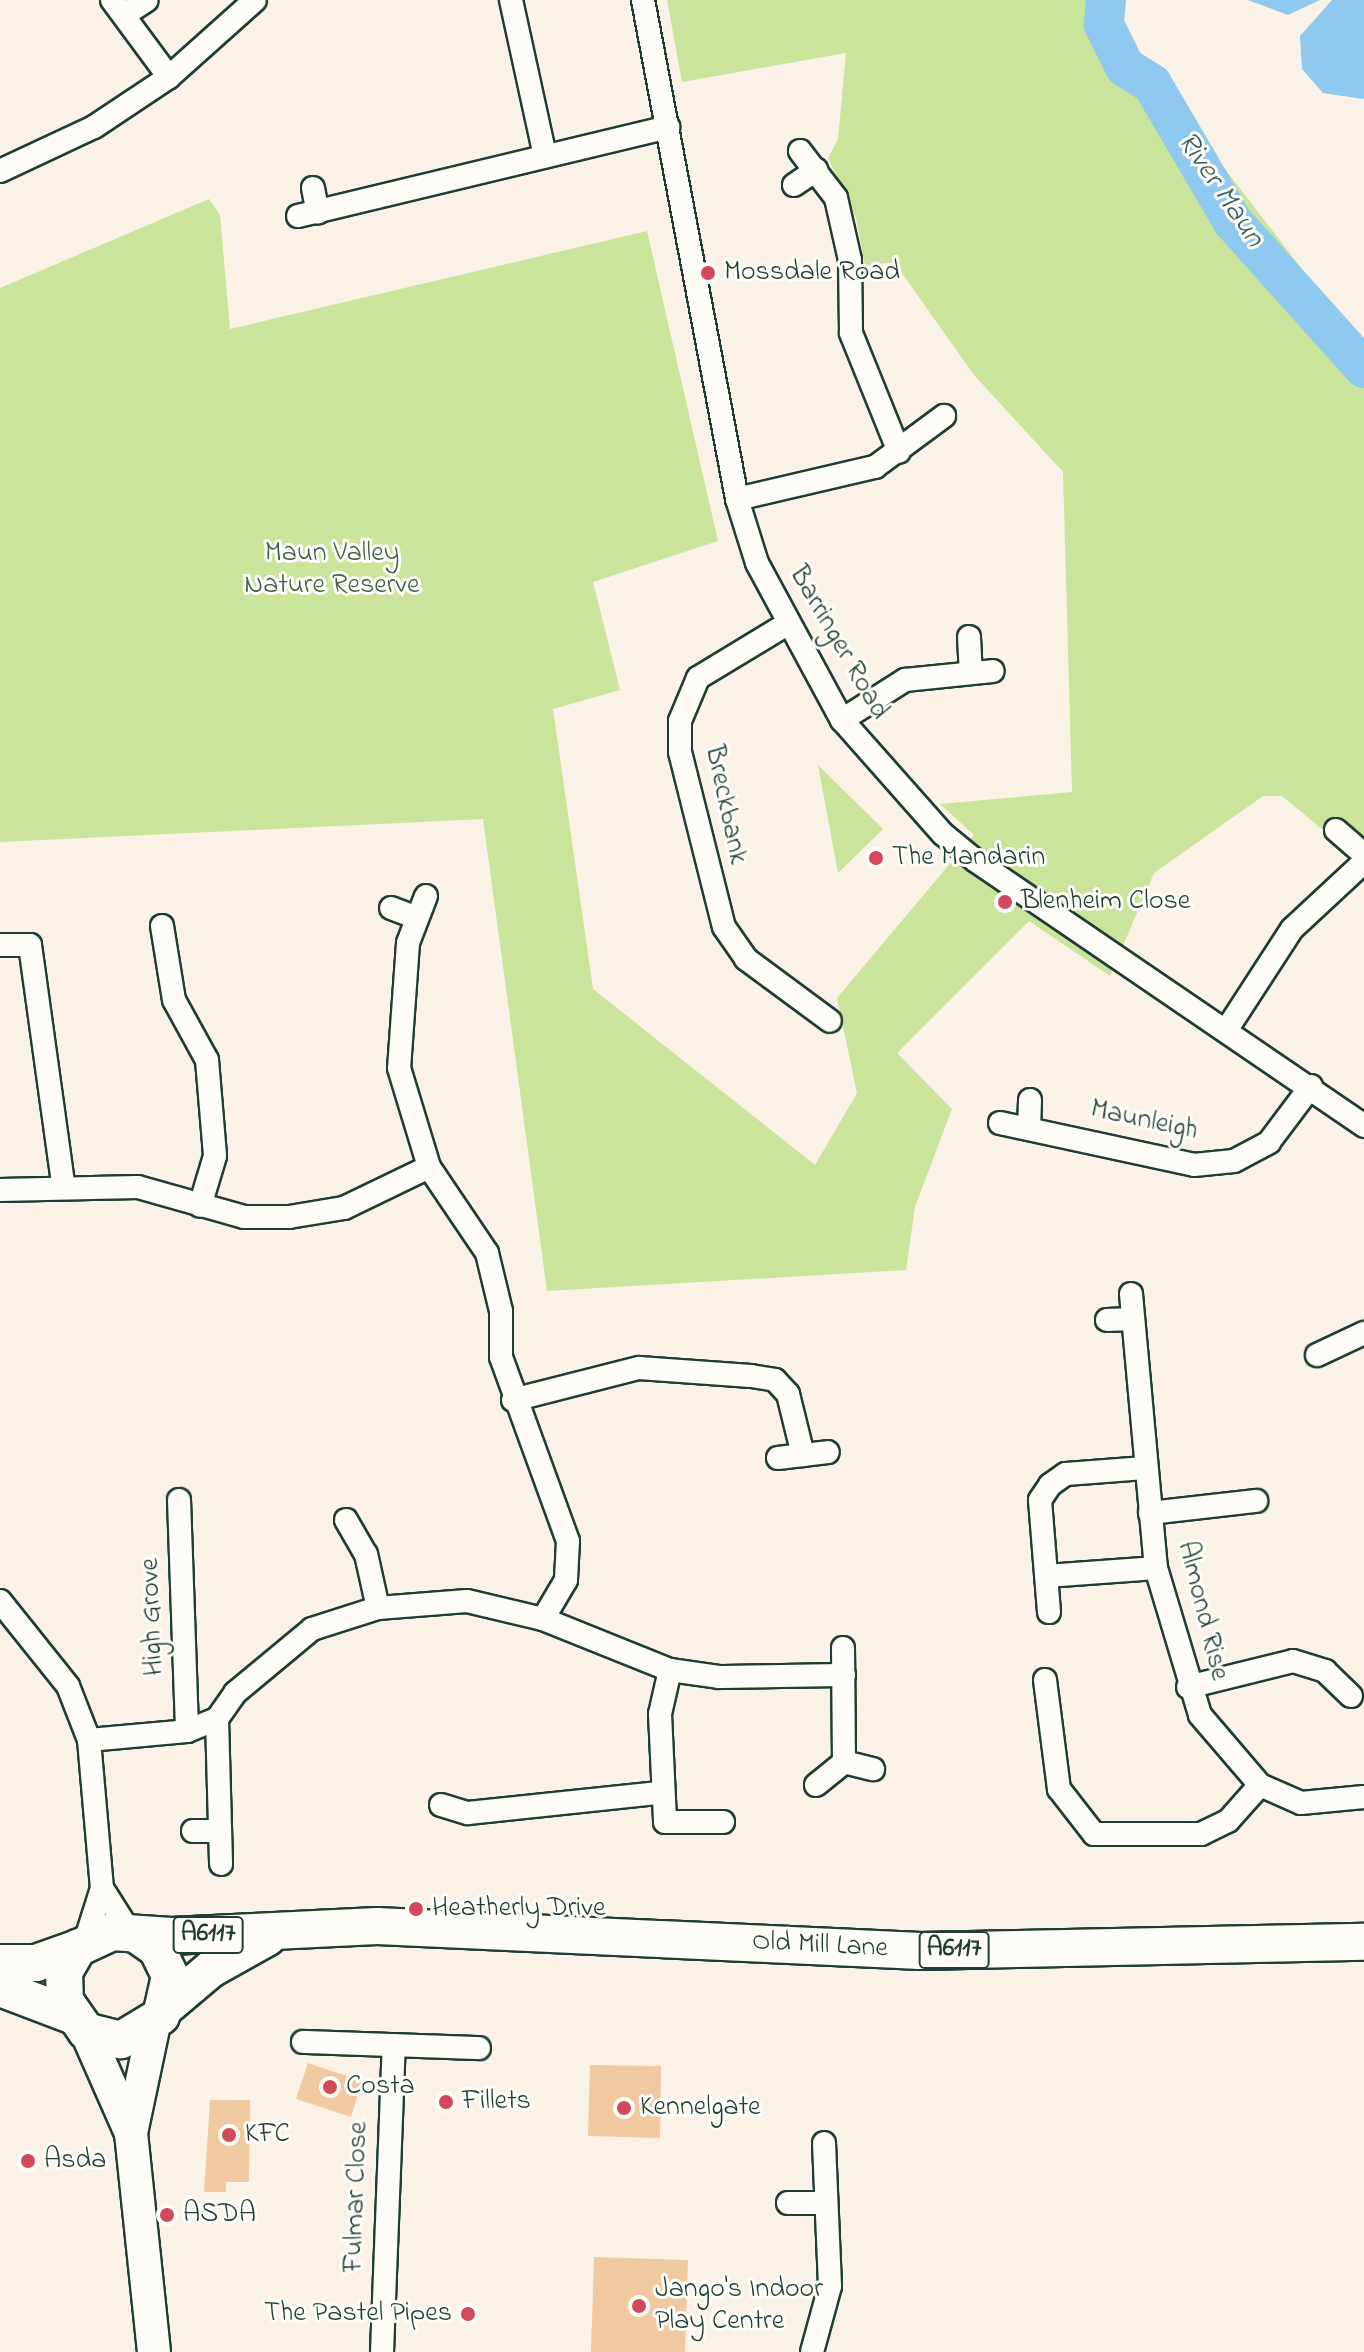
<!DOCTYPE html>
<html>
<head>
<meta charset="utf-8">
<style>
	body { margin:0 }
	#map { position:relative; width:1364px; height:2352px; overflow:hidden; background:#faf2e6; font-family:"Indie Flower",sans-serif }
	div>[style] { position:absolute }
	.green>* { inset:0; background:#cae49b }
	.water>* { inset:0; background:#8fc9ef }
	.river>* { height:40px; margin:-20px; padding:0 20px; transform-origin:20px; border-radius:20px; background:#8fc9ef }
	.building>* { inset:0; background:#f0c9a0 }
	.roads { filter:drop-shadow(2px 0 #1f3d34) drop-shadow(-2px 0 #1f3d34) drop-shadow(0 2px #1f3d34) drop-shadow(0 -2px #1f3d34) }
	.street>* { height:22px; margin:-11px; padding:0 11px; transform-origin:11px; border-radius:11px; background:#fdfcf7 }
	.secondary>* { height:32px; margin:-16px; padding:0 16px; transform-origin:16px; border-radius:16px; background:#fdfcf7 }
	.primary>* { height:36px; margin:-18px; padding:0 18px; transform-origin:18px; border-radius:18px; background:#fdfcf7 }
	.dots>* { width:22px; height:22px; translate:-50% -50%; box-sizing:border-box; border:4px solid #fdfcf7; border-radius:50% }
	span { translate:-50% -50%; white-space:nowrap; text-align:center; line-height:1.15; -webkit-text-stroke:6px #fdfcf7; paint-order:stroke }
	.shield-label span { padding:2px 6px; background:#fdfcf7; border:2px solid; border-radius:6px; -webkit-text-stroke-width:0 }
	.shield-label { font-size:26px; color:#1f3d34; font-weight:700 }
	.poi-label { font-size:28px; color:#1f3d34 }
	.left { translate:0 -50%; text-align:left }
	.right { translate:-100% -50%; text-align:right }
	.park-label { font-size:28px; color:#415e49 }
	.street-label { font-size:28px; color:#1f3d34 }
	.water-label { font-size:30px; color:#3b6063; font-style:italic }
</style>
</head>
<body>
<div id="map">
	<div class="green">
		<i style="clip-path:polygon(667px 0,1103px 0,1099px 5px,1364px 350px,1364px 864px,1282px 796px,1263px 796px,1154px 873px,1110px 976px,1029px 921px,897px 1053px,952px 1109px,915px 1207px,906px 1270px,547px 1291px,483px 819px,0 842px,0 288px,209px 199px,220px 215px,230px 329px,647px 231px,718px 541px,593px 582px,620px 690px,553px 709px,593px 989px,815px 1165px,857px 1093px,837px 998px,974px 835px,940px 804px,1072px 792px,1063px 472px,974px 375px,894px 262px,865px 266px,856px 218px,828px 158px,838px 139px,846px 53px,682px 82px)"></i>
		<i style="clip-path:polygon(818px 765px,883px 829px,838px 873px)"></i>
	</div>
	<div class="water">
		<i style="clip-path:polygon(1248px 0,1320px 0,1288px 15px)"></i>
		<i style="clip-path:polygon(1332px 0,1364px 0,1364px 99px,1323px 93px,1302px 69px,1300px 36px)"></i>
	</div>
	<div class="river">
		<i style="left:1106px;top:0;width:25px;rotate:95deg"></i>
		<i style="left:1104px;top:25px;width:47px;rotate:63.4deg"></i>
		<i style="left:1125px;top:67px;width:32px;rotate:32deg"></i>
		<i style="left:1152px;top:84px;width:160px;rotate:59.6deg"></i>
		<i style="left:1233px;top:222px;width:196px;rotate:48.1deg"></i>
	</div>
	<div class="building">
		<i style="clip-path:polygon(308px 2063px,362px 2081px,351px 2117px,296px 2099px)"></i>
		<i style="clip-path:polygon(590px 2065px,661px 2066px,660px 2138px,588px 2136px)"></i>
		<i style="clip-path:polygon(210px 2100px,250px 2100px,249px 2182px,226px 2182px,226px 2192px,204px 2192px)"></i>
		<i style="clip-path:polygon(594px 2257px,688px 2260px,685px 2352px,591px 2352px)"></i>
	</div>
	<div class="roads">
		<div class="street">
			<i style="left:112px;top:0;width:96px;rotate:53.5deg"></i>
			<i style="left:511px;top:0;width:160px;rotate:77.7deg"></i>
			<i style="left:643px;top:0;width:508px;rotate:79.33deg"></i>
			<i style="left:737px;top:499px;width:67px;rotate:72.6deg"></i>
			<i style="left:757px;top:563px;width:179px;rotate:61.6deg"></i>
			<i style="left:842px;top:720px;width:152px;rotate:48.5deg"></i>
			<i style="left:943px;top:834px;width:43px;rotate:39.3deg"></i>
			<i style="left:976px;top:861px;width:470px;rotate:34.3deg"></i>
			<i style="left:124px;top:15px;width:27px;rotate:-33deg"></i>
			<i style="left:800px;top:151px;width:59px;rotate:52.5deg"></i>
			<i style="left:836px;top:198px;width:64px;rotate:77.3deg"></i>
			<i style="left:850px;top:260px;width:73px;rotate:89.2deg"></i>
			<i style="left:851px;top:333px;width:128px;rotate:68deg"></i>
			<i style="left:0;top:171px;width:104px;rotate:-25.1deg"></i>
			<i style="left:94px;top:127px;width:90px;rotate:-33.7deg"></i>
			<i style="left:169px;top:77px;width:115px;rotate:-41.8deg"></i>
			<i style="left:794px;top:185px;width:27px;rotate:-34deg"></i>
			<i style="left:313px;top:188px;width:25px;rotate:79deg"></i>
			<i style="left:298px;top:216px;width:381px;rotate:-13.5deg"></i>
			<i style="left:737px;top:499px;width:142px;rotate:-13.1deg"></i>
			<i style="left:875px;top:467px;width:86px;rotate:-36.5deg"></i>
			<i style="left:787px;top:624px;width:104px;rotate:148.8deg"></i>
			<i style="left:698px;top:678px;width:47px;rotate:112.7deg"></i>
			<i style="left:680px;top:721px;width:31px;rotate:90deg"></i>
			<i style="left:680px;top:752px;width:180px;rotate:75.9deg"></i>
			<i style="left:724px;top:927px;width:39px;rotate:55deg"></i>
			<i style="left:746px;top:959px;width:104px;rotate:36.4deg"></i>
			<i style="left:969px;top:637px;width:34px;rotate:87deg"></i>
			<i style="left:842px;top:720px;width:75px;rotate:-32.4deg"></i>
			<i style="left:905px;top:680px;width:88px;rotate:-5.8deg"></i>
			<i style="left:1336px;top:830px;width:37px;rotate:41deg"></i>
			<i style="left:426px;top:896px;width:50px;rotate:111deg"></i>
			<i style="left:408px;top:943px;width:125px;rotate:94.1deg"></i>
			<i style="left:399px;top:1068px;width:103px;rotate:73.1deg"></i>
			<i style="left:429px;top:1167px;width:104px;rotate:56deg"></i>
			<i style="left:487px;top:1253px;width:60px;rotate:76.4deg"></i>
			<i style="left:501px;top:1311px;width:46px;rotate:90deg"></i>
			<i style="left:501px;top:1357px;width:196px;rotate:70deg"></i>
			<i style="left:568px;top:1541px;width:39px;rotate:93deg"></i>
			<i style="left:566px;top:1580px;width:45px;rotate:120.5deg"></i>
			<i style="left:391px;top:908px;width:26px;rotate:21deg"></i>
			<i style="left:162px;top:926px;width:75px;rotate:80.8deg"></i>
			<i style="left:174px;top:1000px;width:68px;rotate:61.2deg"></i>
			<i style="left:207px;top:1060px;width:96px;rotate:85.2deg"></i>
			<i style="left:215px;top:1156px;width:52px;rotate:106.7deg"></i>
			<i style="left:0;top:945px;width:30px"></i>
			<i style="left:30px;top:945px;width:240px;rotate:82.1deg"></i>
			<i style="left:1227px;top:1029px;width:119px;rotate:-57deg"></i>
			<i style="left:1292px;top:929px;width:98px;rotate:-42.9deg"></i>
			<i style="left:1000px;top:1123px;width:198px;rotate:12.2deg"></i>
			<i style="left:1194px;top:1165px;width:40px;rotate:-5.7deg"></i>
			<i style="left:1234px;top:1161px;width:40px;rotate:-28deg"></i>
			<i style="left:1269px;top:1142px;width:70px;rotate:-53.1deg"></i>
			<i style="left:1029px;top:1129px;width:29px;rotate:-88deg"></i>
			<i style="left:0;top:1190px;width:138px;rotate:-1.2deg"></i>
			<i style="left:138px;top:1187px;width:110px;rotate:15.8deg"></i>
			<i style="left:244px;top:1217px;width:45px"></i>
			<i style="left:289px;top:1217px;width:56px;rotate:-9.3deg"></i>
			<i style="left:344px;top:1208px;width:94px;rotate:-25.8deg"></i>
			<i style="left:1131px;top:1294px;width:275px;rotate:84.8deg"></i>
			<i style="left:1156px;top:1568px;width:153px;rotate:73.3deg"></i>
			<i style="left:1200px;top:1715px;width:92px;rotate:49.4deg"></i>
			<i style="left:1260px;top:1785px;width:45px;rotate:23.7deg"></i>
			<i style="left:1301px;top:1803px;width:63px;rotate:-5.4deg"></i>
			<i style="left:1107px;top:1320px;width:26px;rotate:-2deg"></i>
			<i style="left:1317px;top:1355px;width:52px;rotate:-25.1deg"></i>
			<i style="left:513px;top:1400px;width:130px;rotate:-14.3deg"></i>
			<i style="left:639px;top:1368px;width:112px;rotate:4.1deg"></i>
			<i style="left:751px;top:1376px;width:24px;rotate:9deg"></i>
			<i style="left:775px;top:1380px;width:19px;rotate:47deg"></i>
			<i style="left:788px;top:1394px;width:63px;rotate:76.2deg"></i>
			<i style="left:778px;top:1458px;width:50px;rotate:-6.8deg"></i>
			<i style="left:179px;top:1500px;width:231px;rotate:88deg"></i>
			<i style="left:1150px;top:1513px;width:107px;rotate:-6.5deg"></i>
			<i style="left:346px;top:1520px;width:39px;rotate:60deg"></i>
			<i style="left:366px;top:1554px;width:55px;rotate:77.5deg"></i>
			<i style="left:1047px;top:1576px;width:109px;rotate:-4.2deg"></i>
			<i style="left:0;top:1601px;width:109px;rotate:51.3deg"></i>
			<i style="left:68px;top:1686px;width:58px;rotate:68.7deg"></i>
			<i style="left:89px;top:1740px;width:149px;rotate:85deg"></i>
			<i style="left:102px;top:1888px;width:57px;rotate:107.5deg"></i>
			<i style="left:1049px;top:1612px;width:112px;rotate:-94.6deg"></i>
			<i style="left:1040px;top:1500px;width:18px;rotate:-56deg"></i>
			<i style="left:1050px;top:1485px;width:19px;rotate:-35deg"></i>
			<i style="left:1066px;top:1474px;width:79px;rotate:-4.3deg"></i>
			<i style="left:670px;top:1670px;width:45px;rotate:102.8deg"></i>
			<i style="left:660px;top:1714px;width:108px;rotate:87.3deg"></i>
			<i style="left:665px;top:1822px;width:58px"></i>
			<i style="left:1045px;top:1680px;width:110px;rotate:82.7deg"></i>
			<i style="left:1059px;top:1789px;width:57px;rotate:52.1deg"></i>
			<i style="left:1094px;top:1834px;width:107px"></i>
			<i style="left:1201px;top:1834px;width:30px;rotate:-26deg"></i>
			<i style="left:1228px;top:1821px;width:48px;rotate:-48.4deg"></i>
			<i style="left:1188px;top:1687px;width:108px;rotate:-13.9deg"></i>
			<i style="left:1293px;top:1661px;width:34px;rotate:17deg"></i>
			<i style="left:1325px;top:1671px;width:36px;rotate:44deg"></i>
			<i style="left:217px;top:1719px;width:145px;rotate:88.4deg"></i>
			<i style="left:89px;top:1740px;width:98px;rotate:-5.2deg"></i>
			<i style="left:187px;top:1731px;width:32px;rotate:-22deg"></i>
			<i style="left:217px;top:1719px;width:32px;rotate:-55deg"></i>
			<i style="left:235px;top:1693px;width:100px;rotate:-39.7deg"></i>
			<i style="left:312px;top:1629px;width:69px;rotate:-17.7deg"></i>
			<i style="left:378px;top:1608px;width:89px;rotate:-4.5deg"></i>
			<i style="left:467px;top:1601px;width:78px;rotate:13.3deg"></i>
			<i style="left:543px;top:1619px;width:137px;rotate:21.9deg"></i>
			<i style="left:670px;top:1670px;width:49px;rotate:8.1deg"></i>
			<i style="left:719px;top:1677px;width:125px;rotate:-0.9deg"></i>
			<i style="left:844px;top:1762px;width:30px;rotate:14deg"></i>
			<i style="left:816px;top:1785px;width:36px;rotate:-39deg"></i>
			<i style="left:844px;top:1762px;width:114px;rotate:-90.5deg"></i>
			<i style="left:441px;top:1805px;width:28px;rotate:17deg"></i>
			<i style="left:468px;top:1813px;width:192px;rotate:-6deg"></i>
			<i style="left:193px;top:1831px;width:27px"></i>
			<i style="left:102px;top:1888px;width:54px;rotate:57.8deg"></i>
			<i style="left:303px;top:2042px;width:176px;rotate:2deg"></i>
			<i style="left:788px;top:2203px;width:38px"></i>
			<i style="left:382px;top:2352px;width:307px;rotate:-87.8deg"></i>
			<i style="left:812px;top:2352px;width:68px;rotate:-74.7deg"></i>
			<i style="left:830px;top:2286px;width:143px;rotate:-92.4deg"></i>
		</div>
		<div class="secondary">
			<i style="left:86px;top:2031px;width:111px;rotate:66.2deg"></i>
			<i style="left:131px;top:2133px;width:220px;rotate:84deg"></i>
			<i style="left:131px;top:2133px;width:111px;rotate:-78.1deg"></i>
		</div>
		<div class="primary">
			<i style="left:140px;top:1937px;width:21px;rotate:35deg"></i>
			<i style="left:157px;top:1949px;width:30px;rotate:64deg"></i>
			<i style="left:170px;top:1976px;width:41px;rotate:102.7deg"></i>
			<i style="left:161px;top:2016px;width:47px;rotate:149deg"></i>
			<i style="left:121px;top:2040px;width:36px;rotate:-166deg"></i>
			<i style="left:86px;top:2031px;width:37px;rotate:-125deg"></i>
			<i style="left:65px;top:2001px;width:29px;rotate:-92deg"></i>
			<i style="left:64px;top:1972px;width:28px;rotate:-60deg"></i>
			<i style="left:78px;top:1948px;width:38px;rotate:-25deg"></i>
			<i style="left:112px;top:1932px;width:59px;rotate:3.9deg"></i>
			<i style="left:171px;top:1936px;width:206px;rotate:-2.8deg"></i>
			<i style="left:377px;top:1926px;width:544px;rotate:2.64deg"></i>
			<i style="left:920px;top:1951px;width:444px;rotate:-1.2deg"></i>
			<i style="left:0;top:1963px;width:36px"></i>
			<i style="left:36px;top:1963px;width:45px;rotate:-19.7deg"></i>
			<i style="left:0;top:1988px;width:76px;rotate:20.8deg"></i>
			<i style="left:167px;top:2006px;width:57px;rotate:-40.1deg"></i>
			<i style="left:211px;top:1969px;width:65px;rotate:-29.3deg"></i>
		</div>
	</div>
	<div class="dots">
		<i style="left:708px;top:273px;background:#d1495b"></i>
		<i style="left:876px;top:858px;background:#d1495b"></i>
		<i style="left:1005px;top:902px;background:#d1495b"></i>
		<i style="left:416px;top:1909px;background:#d1495b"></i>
		<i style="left:330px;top:2087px;background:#d1495b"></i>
		<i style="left:446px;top:2102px;background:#d1495b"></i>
		<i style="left:624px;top:2108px;background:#d1495b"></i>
		<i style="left:229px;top:2135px;background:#d1495b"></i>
		<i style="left:28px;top:2161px;background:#d1495b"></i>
		<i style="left:167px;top:2215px;background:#d1495b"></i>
		<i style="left:639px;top:2306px;background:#d1495b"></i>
		<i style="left:468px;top:2314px;background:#d1495b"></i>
	</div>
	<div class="shield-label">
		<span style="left:208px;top:1935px">A6117</span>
		<span style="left:954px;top:1950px">A6117</span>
	</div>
	<div class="poi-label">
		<span class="left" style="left:724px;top:273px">Mossdale Road</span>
		<span class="left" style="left:892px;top:858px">The Mandarin</span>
		<span class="left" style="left:1021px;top:902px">Blenheim Close</span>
		<span class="left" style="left:432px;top:1909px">Heatherly Drive</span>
		<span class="left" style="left:346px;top:2087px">Costa</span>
		<span class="left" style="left:462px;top:2102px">Fillets</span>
		<span class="left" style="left:640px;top:2108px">Kennelgate</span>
		<span class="left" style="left:245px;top:2135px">KFC</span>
		<span class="left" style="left:44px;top:2161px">Asda</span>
		<span class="left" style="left:183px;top:2215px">ASDA</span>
		<span class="left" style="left:655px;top:2306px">Jango's Indoor<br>Play Centre</span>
		<span class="right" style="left:452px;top:2314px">The Pastel Pipes</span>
	</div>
	<div class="park-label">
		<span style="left:332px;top:570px">Maun Valley<br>Nature Reserve</span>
	</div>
	<div class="street-label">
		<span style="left:838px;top:643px;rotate:60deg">Barringer Road</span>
		<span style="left:725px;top:805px;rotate:78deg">Breckbank</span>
		<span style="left:1144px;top:1121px;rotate:12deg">Maunleigh</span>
		<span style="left:1202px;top:1611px;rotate:76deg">Almond Rise</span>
		<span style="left:153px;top:1617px;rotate:-92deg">High Grove</span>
		<span style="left:820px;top:1946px;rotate:3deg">Old Mill Lane</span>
		<span style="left:357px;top:2197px;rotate:-88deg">Fulmar Close</span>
	</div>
	<div class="water-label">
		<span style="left:1220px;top:190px;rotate:56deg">River Maun</span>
	</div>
</div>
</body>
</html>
